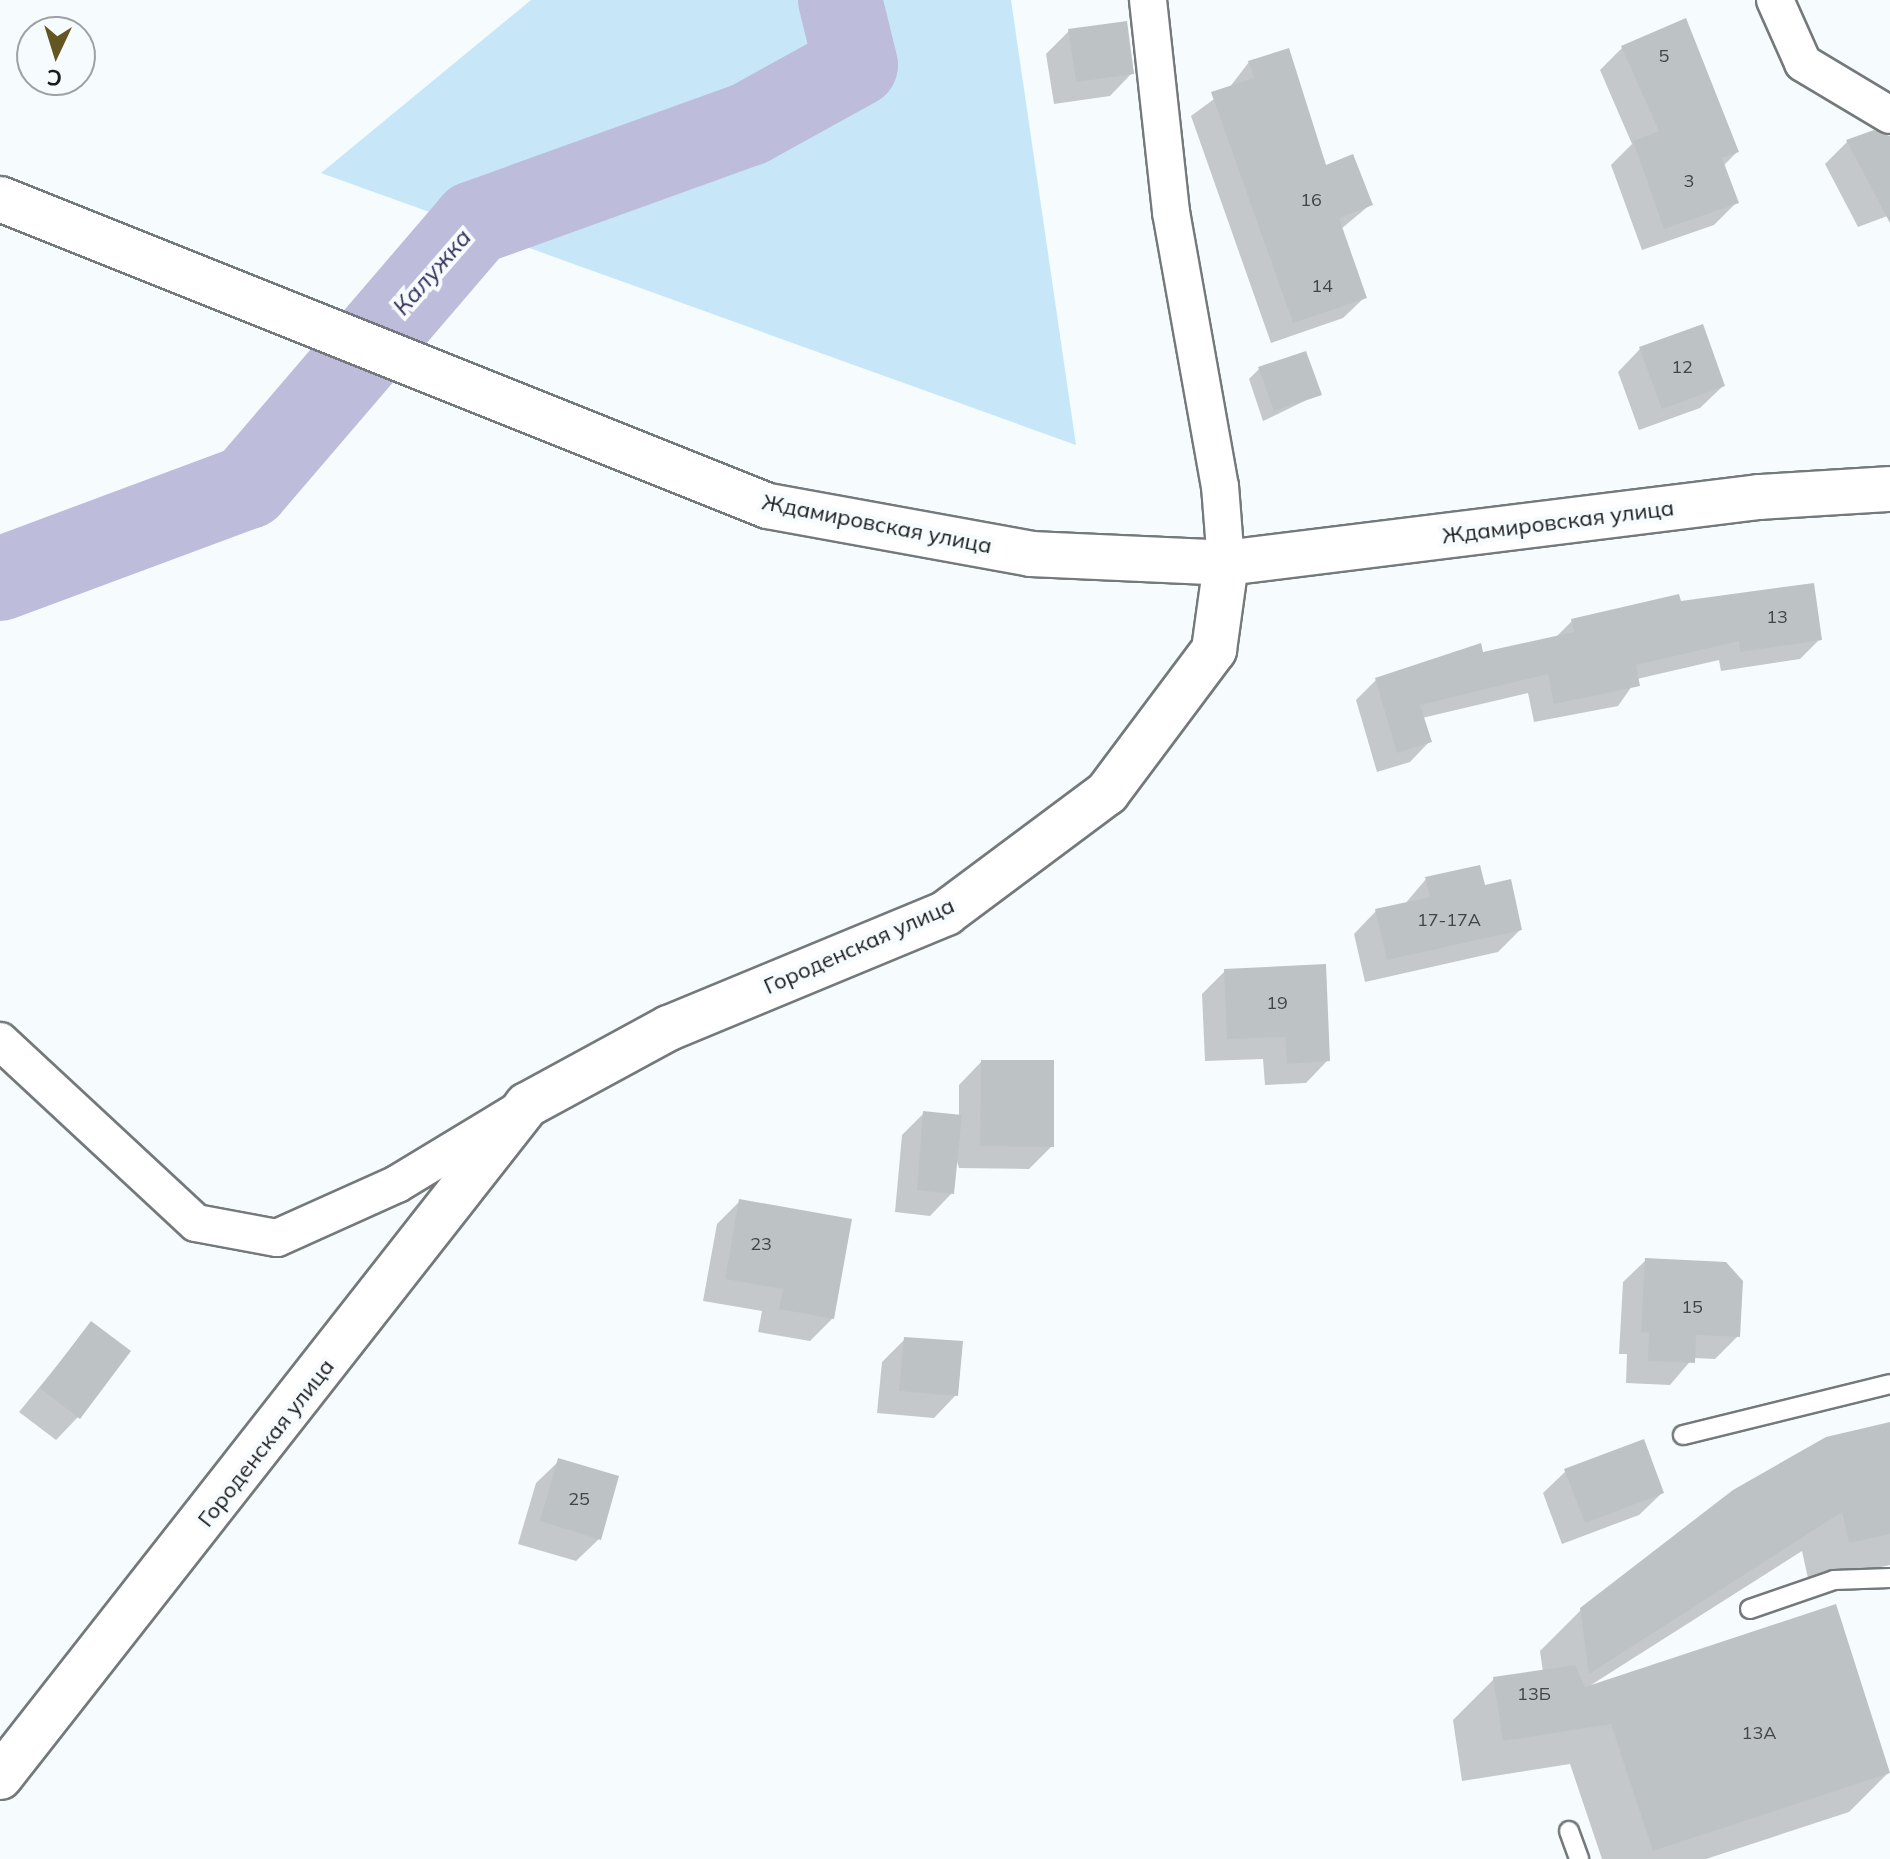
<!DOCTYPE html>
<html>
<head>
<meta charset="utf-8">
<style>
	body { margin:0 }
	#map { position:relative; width:1890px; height:1859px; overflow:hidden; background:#f6fbfe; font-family:Mulish,sans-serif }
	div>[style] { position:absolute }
	.green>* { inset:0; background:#c7e7f8 }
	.shadow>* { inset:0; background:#0003 }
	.river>* { height:84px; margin:-42px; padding:0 42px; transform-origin:42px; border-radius:42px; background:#bdbddb }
	.building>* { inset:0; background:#bdc3c4 }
	.roads { filter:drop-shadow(2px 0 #74797b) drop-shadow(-2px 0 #74797b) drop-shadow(0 2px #74797b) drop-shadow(0 -2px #74797b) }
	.lane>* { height:18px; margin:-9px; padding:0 9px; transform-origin:9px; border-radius:9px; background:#fff }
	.street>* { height:36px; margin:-18px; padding:0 18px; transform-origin:18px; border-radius:18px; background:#fff }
	.secondary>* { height:44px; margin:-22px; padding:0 22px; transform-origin:22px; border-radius:22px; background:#fff }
	.primary>* { height:44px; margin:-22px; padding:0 22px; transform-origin:22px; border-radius:22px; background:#fff }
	span { translate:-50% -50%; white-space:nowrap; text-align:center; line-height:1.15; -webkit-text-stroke:8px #f6fbfe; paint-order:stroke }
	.number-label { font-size:18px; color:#424546 }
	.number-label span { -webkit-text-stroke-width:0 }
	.street-label { font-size:22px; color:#191b1c }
	.water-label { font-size:24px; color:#34325b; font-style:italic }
	.north { position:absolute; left:16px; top:16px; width:80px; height:80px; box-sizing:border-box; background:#f6fbfe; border:2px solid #9ea1a4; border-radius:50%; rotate:184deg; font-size:22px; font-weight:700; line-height:32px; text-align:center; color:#191b1c }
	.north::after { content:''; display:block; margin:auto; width:28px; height:36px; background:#635623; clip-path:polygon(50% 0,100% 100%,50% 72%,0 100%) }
</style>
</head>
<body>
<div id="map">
	<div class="green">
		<i style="clip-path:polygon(531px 0,1011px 0,1076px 445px,321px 173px)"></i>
	</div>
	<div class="shadow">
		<i style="clip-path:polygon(1069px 31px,1132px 73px,1110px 96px,1054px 104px,1046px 54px)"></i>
		<i style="clip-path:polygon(1622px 48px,1737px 152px,1723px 166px,1736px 203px,1714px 225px,1642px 250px,1611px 165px,1632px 144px,1600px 70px)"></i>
		<i style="clip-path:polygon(1249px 62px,1325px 167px,1371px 204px,1341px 229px,1365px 297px,1343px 318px,1271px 343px,1191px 116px,1229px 88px)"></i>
		<i style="clip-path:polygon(1890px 136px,1890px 215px,1858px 227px,1825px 164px,1847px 142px)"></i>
		<i style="clip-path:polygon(1640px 349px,1723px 386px,1700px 408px,1639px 430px,1618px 372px)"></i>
		<i style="clip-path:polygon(1259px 369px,1319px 394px,1263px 421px,1249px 379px)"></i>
		<i style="clip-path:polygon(1679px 604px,1820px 639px,1800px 659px,1721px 671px,1719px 660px,1637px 679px,1618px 706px,1534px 722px,1528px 693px,1422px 718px,1429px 742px,1410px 762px,1377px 772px,1356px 700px,1376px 680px,1554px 639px,1572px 621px)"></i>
		<i style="clip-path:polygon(1426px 879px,1484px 887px,1520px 930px,1498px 952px,1365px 982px,1354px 934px,1376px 911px,1404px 905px)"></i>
		<i style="clip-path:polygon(1225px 971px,1328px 1060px,1306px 1083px,1265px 1085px,1263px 1059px,1205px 1061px,1202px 994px)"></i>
		<i style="clip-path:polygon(981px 1062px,1052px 1146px,1029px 1169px,959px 1168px,956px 1158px,952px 1193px,930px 1216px,895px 1212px,902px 1135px,924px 1113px,959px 1116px,959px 1085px)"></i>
		<i style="clip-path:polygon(740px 1201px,833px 1318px,810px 1341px,758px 1332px,762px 1311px,703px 1301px,717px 1224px)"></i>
		<i style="clip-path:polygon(1646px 1260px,1738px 1336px,1715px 1359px,1693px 1358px,1670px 1385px,1626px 1383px,1627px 1354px,1619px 1354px,1623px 1282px)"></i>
		<i style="clip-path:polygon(92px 1323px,78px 1417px,56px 1440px,19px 1412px)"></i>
		<i style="clip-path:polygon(905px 1339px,956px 1395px,934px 1418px,877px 1413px,882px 1362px)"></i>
		<i style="clip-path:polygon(1890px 1424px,1890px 1565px,1809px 1583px,1802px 1551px,1591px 1685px,1889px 1772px,1849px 1812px,1706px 1859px,1602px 1859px,1570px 1764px,1462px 1781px,1453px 1720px,1494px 1679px,1543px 1672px,1540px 1651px,1581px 1610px)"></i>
		<i style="clip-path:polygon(559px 1461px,599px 1539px,576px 1561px,518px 1544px,536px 1483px)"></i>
		<i style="clip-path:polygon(1566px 1471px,1662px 1493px,1639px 1515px,1562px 1544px,1543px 1493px)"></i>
	</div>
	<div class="river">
		<i style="left:0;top:579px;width:265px;rotate:-20.4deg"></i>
		<i style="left:248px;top:487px;width:348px;rotate:-49.4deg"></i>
		<i style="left:474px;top:223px;width:292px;rotate:-19.8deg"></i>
		<i style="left:749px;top:124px;width:122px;rotate:-28.9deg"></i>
		<i style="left:856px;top:65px;width:67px;rotate:-103.8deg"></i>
	</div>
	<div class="building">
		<i style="clip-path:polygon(1686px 18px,1739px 152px,1722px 158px,1739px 203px,1664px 229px,1633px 141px,1659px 131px,1621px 46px)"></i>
		<i style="clip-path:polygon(1127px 21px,1134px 74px,1076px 82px,1068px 29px)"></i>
		<i style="clip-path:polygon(1289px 48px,1326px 165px,1353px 154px,1373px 205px,1339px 218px,1367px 298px,1293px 323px,1211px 92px,1254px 78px,1248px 61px)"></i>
		<i style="clip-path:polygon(1874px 130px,1890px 136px,1890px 223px,1846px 140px)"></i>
		<i style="clip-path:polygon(1703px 324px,1725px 386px,1662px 409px,1639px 347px)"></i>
		<i style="clip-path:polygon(1306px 351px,1322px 395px,1274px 411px,1258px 367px)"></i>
		<i style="clip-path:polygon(1814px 583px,1822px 640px,1740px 652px,1739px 641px,1636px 665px,1640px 686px,1554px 704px,1548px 674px,1420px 705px,1432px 742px,1397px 753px,1375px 678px,1481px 643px,1483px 652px,1574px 632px,1571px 619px,1679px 594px,1681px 601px)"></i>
		<i style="clip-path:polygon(1480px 865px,1485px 885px,1511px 879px,1522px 930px,1387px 960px,1375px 909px,1430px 897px,1425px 877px)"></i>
		<i style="clip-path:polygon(1326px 964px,1330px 1061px,1287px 1064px,1285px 1037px,1227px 1039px,1224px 969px)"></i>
		<i style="clip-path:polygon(981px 1060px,1054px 1060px,1054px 1147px,980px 1146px)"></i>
		<i style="clip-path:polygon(923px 1111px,962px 1115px,954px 1194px,917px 1190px)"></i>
		<i style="clip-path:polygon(739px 1199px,852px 1219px,834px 1319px,779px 1309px,783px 1289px,725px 1279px)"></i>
		<i style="clip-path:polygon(1645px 1258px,1726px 1262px,1743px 1281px,1740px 1337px,1696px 1335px,1695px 1363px,1648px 1361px,1649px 1333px,1641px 1332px)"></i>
		<i style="clip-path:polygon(91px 1321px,131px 1351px,80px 1419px,40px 1388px)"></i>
		<i style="clip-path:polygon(904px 1337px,963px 1341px,958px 1396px,899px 1391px)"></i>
		<i style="clip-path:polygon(1890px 1422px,1890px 1534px,1849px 1543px,1842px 1512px,1589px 1674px,1580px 1608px,1733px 1490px,1826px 1437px)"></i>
		<i style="clip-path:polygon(1644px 1439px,1664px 1493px,1585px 1523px,1564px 1469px)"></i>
		<i style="clip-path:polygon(558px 1458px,619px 1476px,601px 1540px,540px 1521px)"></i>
		<i style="clip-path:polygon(1836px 1604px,1890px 1773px,1653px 1851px,1611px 1724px,1503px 1741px,1493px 1677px,1575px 1665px,1585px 1687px)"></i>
	</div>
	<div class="roads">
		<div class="lane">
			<i style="left:1683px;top:1435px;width:213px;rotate:-13.8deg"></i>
			<i style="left:1750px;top:1609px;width:89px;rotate:-19deg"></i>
			<i style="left:1834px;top:1580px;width:56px;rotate:-2deg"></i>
			<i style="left:1569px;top:1831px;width:30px;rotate:70deg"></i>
		</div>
		<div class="street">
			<i style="left:1148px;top:0;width:213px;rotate:83.8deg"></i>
			<i style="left:1171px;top:212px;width:278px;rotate:79.9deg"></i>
			<i style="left:1220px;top:486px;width:77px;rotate:85.5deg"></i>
			<i style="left:1775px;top:0;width:69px;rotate:66deg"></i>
			<i style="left:1803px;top:63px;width:101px;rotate:30.9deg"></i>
			<i style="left:0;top:1041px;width:267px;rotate:42.9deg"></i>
			<i style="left:196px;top:1223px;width:82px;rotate:10.5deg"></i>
			<i style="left:277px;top:1238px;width:132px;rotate:-24.2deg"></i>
			<i style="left:397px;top:1184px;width:139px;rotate:-31.2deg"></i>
		</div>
		<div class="secondary">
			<i style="left:0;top:1777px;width:854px;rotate:-51.9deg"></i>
			<i style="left:527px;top:1105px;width:162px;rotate:-28.5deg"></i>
			<i style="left:669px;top:1028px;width:300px;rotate:-22.5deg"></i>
			<i style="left:946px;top:913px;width:201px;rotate:-36.7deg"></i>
			<i style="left:1107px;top:793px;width:179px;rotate:-53.2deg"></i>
			<i style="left:1214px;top:650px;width:88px;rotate:-82.1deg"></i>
		</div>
		<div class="primary">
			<i style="left:0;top:199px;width:827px;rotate:21.79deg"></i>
			<i style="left:768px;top:506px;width:267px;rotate:10.3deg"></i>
			<i style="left:1031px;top:554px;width:195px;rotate:2.6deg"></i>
			<i style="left:1226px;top:563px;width:537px;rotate:-7.06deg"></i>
			<i style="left:1759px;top:497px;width:131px;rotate:-3.5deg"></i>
		</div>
	</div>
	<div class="number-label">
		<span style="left:1664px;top:56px">5</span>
		<span style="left:1689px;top:181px">3</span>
		<span style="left:1311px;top:200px">16</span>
		<span style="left:1322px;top:286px">14</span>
		<span style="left:1682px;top:367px">12</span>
		<span style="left:1777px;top:617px">13</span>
		<span style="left:1449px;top:920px">17-17А</span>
		<span style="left:1277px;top:1003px">19</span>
		<span style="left:761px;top:1244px">23</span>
		<span style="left:1692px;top:1307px">15</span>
		<span style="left:579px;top:1499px">25</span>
		<span style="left:1534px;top:1694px">13Б</span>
		<span style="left:1759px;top:1733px">13А</span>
	</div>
	<div class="street-label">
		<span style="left:1558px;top:522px;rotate:-7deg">Ждамировская улица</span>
		<span style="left:877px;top:524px;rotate:11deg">Ждамировская улица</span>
		<span style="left:859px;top:946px;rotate:-24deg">Городенская улица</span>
		<span style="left:266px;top:1443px;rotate:-52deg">Городенская улица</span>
	</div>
	<div class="water-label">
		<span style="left:432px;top:272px;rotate:-49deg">Калужка</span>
	</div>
	<div class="north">С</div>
</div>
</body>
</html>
